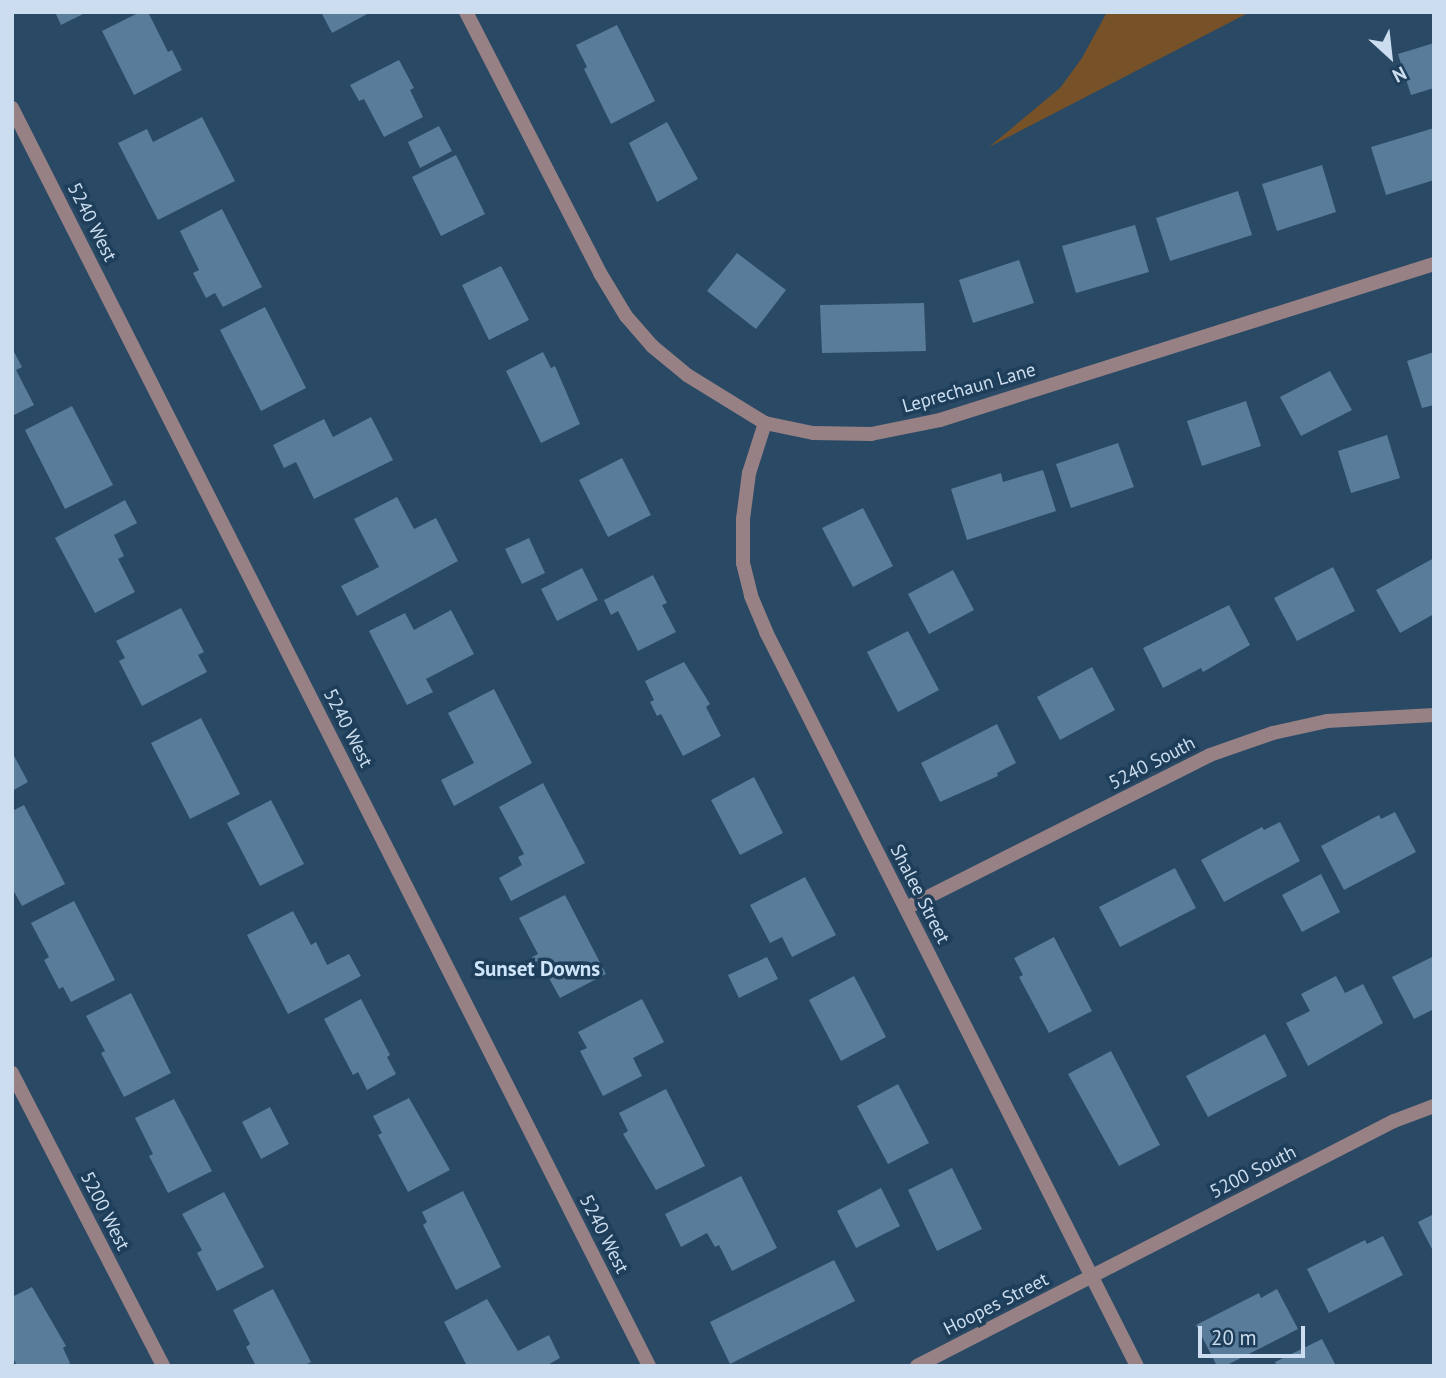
<!DOCTYPE html>
<html>
<head>
<meta charset="utf-8">
<style>
	body { margin:0 }
	#map { position:relative; width:1446px; height:1378px; overflow:hidden; background:#294965; font-family:"PT Sans",sans-serif }
	div>[style] { position:absolute }
	.green>* { inset:0; background:#775127 }
	.building>* { inset:0; background:#5a7c9b }
	.street>* { height:14px; margin:-7px; padding:0 7px; transform-origin:7px; border-radius:7px; background:#978184 }
	span { translate:-50% -50%; white-space:nowrap; text-align:center; line-height:1.15; -webkit-text-stroke:7px #1e3e5a; paint-order:stroke }
	.street-label { font-size:19px; color:#cbddee }
	.neighbourhood-label { font-size:21px; color:#cfe5fa; font-weight:700 }
	.frame { position:absolute; inset:0; border:14px solid #cbddee; pointer-events:none }
	.north { position:absolute; left:1355px; top:21px; width:70px; height:70px; -webkit-text-stroke:5px #1e3e5a; paint-order:stroke; rotate:153deg; font-size:19px; font-weight:700; line-height:28px; text-align:center; color:#cbddee }
	.north::after { content:''; display:block; margin:auto; width:24px; height:32px; background:#cbddee; clip-path:polygon(50% 0,100% 100%,50% 72%,0 100%) }
	.scale { position:absolute; left:1198px; top:1326px; width:107px; height:32px; box-sizing:border-box; border:4px solid #cbddee; border-top:0; padding-left:9px; font-size:21px; line-height:24px; white-space:nowrap; color:#cbddee; -webkit-text-stroke:5px #1e3e5a; paint-order:stroke }
</style>
</head>
<body>
<div id="map">
	<div class="green">
		<i style="clip-path:polygon(1107px 12px,1250px 12px,989px 147px,1060px 88px,1082px 58px)"></i>
	</div>
	<div class="building">
		<i style="clip-path:polygon(55px 12px,87px 12px,61px 25px)"></i>
		<i style="clip-path:polygon(140px 12px,148px 12px,168px 52px,172px 50px,182px 70px,134px 95px,102px 31px)"></i>
		<i style="clip-path:polygon(321px 12px,371px 12px,332px 33px)"></i>
		<i style="clip-path:polygon(617px 25px,655px 101px,611px 124px,584px 69px,587px 67px,576px 45px)"></i>
		<i style="clip-path:polygon(1434px 43px,1434px 88px,1411px 95px,1398px 54px)"></i>
		<i style="clip-path:polygon(399px 60px,414px 88px,410px 90px,423px 117px,384px 137px,364px 99px,359px 101px,350px 85px)"></i>
		<i style="clip-path:polygon(202px 117px,235px 181px,158px 220px,118px 143px,147px 129px,153px 142px)"></i>
		<i style="clip-path:polygon(667px 122px,698px 179px,657px 202px,629px 143px)"></i>
		<i style="clip-path:polygon(439px 126px,452px 151px,420px 168px,408px 142px)"></i>
		<i style="clip-path:polygon(1434px 128px,1434px 180px,1386px 195px,1371px 147px)"></i>
		<i style="clip-path:polygon(456px 155px,485px 214px,441px 236px,412px 177px)"></i>
		<i style="clip-path:polygon(1322px 165px,1336px 212px,1277px 231px,1262px 184px)"></i>
		<i style="clip-path:polygon(1238px 191px,1252px 235px,1170px 261px,1156px 218px)"></i>
		<i style="clip-path:polygon(222px 209px,262px 287px,223px 307px,215px 293px,206px 298px,193px 273px,199px 270px,180px 231px)"></i>
		<i style="clip-path:polygon(1135px 225px,1149px 272px,1076px 293px,1062px 246px)"></i>
		<i style="clip-path:polygon(737px 253px,786px 290px,756px 329px,707px 291px)"></i>
		<i style="clip-path:polygon(1019px 260px,1034px 303px,973px 323px,959px 280px)"></i>
		<i style="clip-path:polygon(501px 266px,529px 320px,489px 340px,462px 285px)"></i>
		<i style="clip-path:polygon(924px 303px,926px 351px,822px 353px,820px 305px)"></i>
		<i style="clip-path:polygon(265px 307px,306px 388px,261px 411px,220px 330px)"></i>
		<i style="clip-path:polygon(12px 348px,22px 367px,16px 370px,34px 405px,12px 416px)"></i>
		<i style="clip-path:polygon(543px 352px,551px 368px,555px 366px,580px 424px,541px 443px,506px 371px)"></i>
		<i style="clip-path:polygon(1434px 352px,1434px 405px,1422px 408px,1407px 361px)"></i>
		<i style="clip-path:polygon(1330px 371px,1352px 410px,1301px 436px,1280px 397px)"></i>
		<i style="clip-path:polygon(1246px 401px,1261px 446px,1202px 466px,1187px 421px)"></i>
		<i style="clip-path:polygon(72px 406px,113px 485px,65px 509px,25px 430px)"></i>
		<i style="clip-path:polygon(371px 417px,393px 460px,314px 499px,296px 462px,284px 468px,273px 445px,324px 419px,333px 437px)"></i>
		<i style="clip-path:polygon(1387px 435px,1400px 478px,1351px 493px,1338px 451px)"></i>
		<i style="clip-path:polygon(1118px 443px,1134px 487px,1071px 508px,1056px 464px)"></i>
		<i style="clip-path:polygon(622px 458px,651px 515px,608px 537px,579px 480px)"></i>
		<i style="clip-path:polygon(1043px 470px,1056px 511px,967px 540px,951px 489px,1001px 473px,1003px 482px)"></i>
		<i style="clip-path:polygon(397px 497px,414px 529px,436px 518px,458px 561px,357px 616px,341px 586px,379px 567px,354px 519px)"></i>
		<i style="clip-path:polygon(125px 500px,137px 523px,114px 535px,124px 556px,118px 559px,135px 592px,95px 613px,55px 538px)"></i>
		<i style="clip-path:polygon(863px 508px,893px 566px,853px 587px,822px 528px)"></i>
		<i style="clip-path:polygon(529px 538px,545px 573px,522px 584px,505px 549px)"></i>
		<i style="clip-path:polygon(1434px 558px,1434px 614px,1400px 633px,1376px 590px)"></i>
		<i style="clip-path:polygon(1333px 567px,1355px 611px,1297px 641px,1274px 598px)"></i>
		<i style="clip-path:polygon(582px 568px,598px 600px,557px 621px,541px 589px)"></i>
		<i style="clip-path:polygon(953px 570px,974px 610px,929px 634px,908px 594px)"></i>
		<i style="clip-path:polygon(653px 575px,667px 603px,662px 605px,676px 632px,638px 651px,618px 611px,611px 615px,604px 600px)"></i>
		<i style="clip-path:polygon(1229px 605px,1250px 645px,1203px 672px,1201px 668px,1163px 688px,1143px 648px)"></i>
		<i style="clip-path:polygon(181px 608px,204px 652px,198px 655px,207px 672px,142px 706px,119px 661px,125px 658px,116px 641px)"></i>
		<i style="clip-path:polygon(451px 610px,474px 654px,426px 679px,433px 692px,407px 705px,369px 631px,405px 613px,414px 630px)"></i>
		<i style="clip-path:polygon(908px 631px,939px 690px,898px 712px,867px 652px)"></i>
		<i style="clip-path:polygon(684px 662px,710px 704px,706px 707px,721px 736px,683px 756px,661px 714px,657px 716px,650px 702px,654px 700px,645px 681px)"></i>
		<i style="clip-path:polygon(1092px 667px,1115px 710px,1060px 740px,1037px 697px)"></i>
		<i style="clip-path:polygon(494px 689px,532px 763px,454px 806px,441px 780px,474px 763px,448px 713px)"></i>
		<i style="clip-path:polygon(201px 718px,240px 794px,190px 819px,151px 743px)"></i>
		<i style="clip-path:polygon(997px 724px,1016px 763px,997px 773px,998px 776px,940px 802px,921px 763px)"></i>
		<i style="clip-path:polygon(12px 752px,28px 782px,12px 791px)"></i>
		<i style="clip-path:polygon(754px 777px,783px 833px,740px 855px,711px 800px)"></i>
		<i style="clip-path:polygon(543px 783px,585px 863px,511px 901px,499px 878px,522px 865px,518px 857px,524px 854px,499px 807px)"></i>
		<i style="clip-path:polygon(271px 800px,304px 864px,260px 886px,227px 823px)"></i>
		<i style="clip-path:polygon(24px 805px,65px 884px,22px 906px,12px 888px,12px 811px)"></i>
		<i style="clip-path:polygon(1395px 812px,1416px 852px,1344px 890px,1321px 846px,1379px 815px,1381px 819px)"></i>
		<i style="clip-path:polygon(1280px 822px,1300px 861px,1224px 902px,1201px 860px,1262px 827px,1264px 830px)"></i>
		<i style="clip-path:polygon(1175px 868px,1196px 908px,1120px 947px,1099px 907px)"></i>
		<i style="clip-path:polygon(1321px 874px,1340px 912px,1302px 932px,1282px 895px)"></i>
		<i style="clip-path:polygon(805px 877px,836px 935px,792px 957px,782px 937px,770px 943px,750px 905px)"></i>
		<i style="clip-path:polygon(565px 895px,606px 974px,560px 998px,545px 971px,540px 973px,532px 957px,538px 954px,519px 918px)"></i>
		<i style="clip-path:polygon(74px 901px,115px 980px,71px 1002px,63px 987px,59px 989px,44px 960px,49px 957px,31px 923px)"></i>
		<i style="clip-path:polygon(293px 911px,311px 945px,316px 942px,327px 965px,349px 954px,361px 976px,288px 1014px,247px 935px)"></i>
		<i style="clip-path:polygon(1054px 937px,1092px 1011px,1049px 1033px,1019px 977px,1023px 975px,1014px 958px)"></i>
		<i style="clip-path:polygon(1434px 956px,1434px 1009px,1414px 1019px,1392px 977px)"></i>
		<i style="clip-path:polygon(767px 957px,778px 979px,739px 998px,728px 975px)"></i>
		<i style="clip-path:polygon(854px 976px,886px 1037px,841px 1061px,809px 1000px)"></i>
		<i style="clip-path:polygon(1336px 976px,1345px 993px,1363px 984px,1383px 1023px,1308px 1066px,1286px 1023px,1310px 1011px,1301px 994px)"></i>
		<i style="clip-path:polygon(131px 993px,171px 1073px,124px 1097px,101px 1053px,105px 1051px,86px 1016px)"></i>
		<i style="clip-path:polygon(361px 999px,390px 1055px,387px 1057px,396px 1074px,367px 1090px,358px 1072px,353px 1075px,324px 1019px)"></i>
		<i style="clip-path:polygon(642px 999px,664px 1042px,633px 1058px,642px 1076px,603px 1096px,580px 1051px,587px 1048px,578px 1032px)"></i>
		<i style="clip-path:polygon(1265px 1034px,1287px 1076px,1208px 1117px,1186px 1076px)"></i>
		<i style="clip-path:polygon(1111px 1051px,1160px 1145px,1119px 1166px,1068px 1074px)"></i>
		<i style="clip-path:polygon(898px 1084px,929px 1143px,888px 1164px,857px 1106px)"></i>
		<i style="clip-path:polygon(666px 1089px,705px 1166px,656px 1190px,623px 1134px,628px 1131px,619px 1113px)"></i>
		<i style="clip-path:polygon(409px 1098px,450px 1170px,408px 1192px,378px 1135px,382px 1133px,373px 1116px)"></i>
		<i style="clip-path:polygon(174px 1099px,212px 1171px,168px 1193px,149px 1156px,153px 1154px,135px 1118px)"></i>
		<i style="clip-path:polygon(270px 1107px,289px 1144px,261px 1159px,242px 1122px)"></i>
		<i style="clip-path:polygon(952px 1168px,982px 1229px,937px 1251px,908px 1190px)"></i>
		<i style="clip-path:polygon(741px 1176px,777px 1248px,732px 1271px,719px 1245px,715px 1247px,707px 1233px,681px 1247px,665px 1214px)"></i>
		<i style="clip-path:polygon(881px 1188px,900px 1226px,856px 1248px,837px 1211px)"></i>
		<i style="clip-path:polygon(463px 1191px,501px 1267px,456px 1290px,423px 1225px,427px 1222px,422px 1212px)"></i>
		<i style="clip-path:polygon(224px 1192px,264px 1267px,217px 1291px,197px 1253px,202px 1250px,182px 1214px)"></i>
		<i style="clip-path:polygon(1434px 1214px,1434px 1253px,1418px 1222px)"></i>
		<i style="clip-path:polygon(1383px 1236px,1403px 1275px,1329px 1313px,1307px 1269px,1365px 1240px,1367px 1244px)"></i>
		<i style="clip-path:polygon(834px 1260px,855px 1301px,730px 1364px,710px 1322px)"></i>
		<i style="clip-path:polygon(32px 1287px,66px 1346px,63px 1348px,70px 1363px,66px 1366px,17px 1366px,12px 1356px,12px 1297px)"></i>
		<i style="clip-path:polygon(273px 1289px,311px 1362px,303px 1366px,256px 1366px,246px 1347px,250px 1344px,233px 1310px)"></i>
		<i style="clip-path:polygon(1277px 1289px,1298px 1329px,1225px 1366px,1217px 1366px,1196px 1325px,1259px 1293px,1261px 1298px)"></i>
		<i style="clip-path:polygon(487px 1299px,518px 1351px,549px 1335px,560px 1358px,546px 1366px,467px 1366px,444px 1322px)"></i>
		<i style="clip-path:polygon(1322px 1339px,1336px 1366px,1277px 1366px,1275px 1362px)"></i>
	</div>
	<div class="street">
		<i style="left:466px;top:12px;width:293px;rotate:62.8deg"></i>
		<i style="left:600px;top:273px;width:50px;rotate:58.8deg"></i>
		<i style="left:626px;top:316px;width:40px;rotate:49deg"></i>
		<i style="left:652px;top:346px;width:45px;rotate:39.6deg"></i>
		<i style="left:687px;top:375px;width:92px;rotate:31.6deg"></i>
		<i style="left:765px;top:423px;width:49px;rotate:11.8deg"></i>
		<i style="left:813px;top:433px;width:58px;rotate:1deg"></i>
		<i style="left:871px;top:434px;width:70px;rotate:-11.5deg"></i>
		<i style="left:940px;top:420px;width:518px;rotate:-17.53deg"></i>
		<i style="left:12px;top:108px;width:1410px;rotate:63.14deg"></i>
		<i style="left:765px;top:423px;width:52px;rotate:107.7deg"></i>
		<i style="left:749px;top:473px;width:46px;rotate:97.4deg"></i>
		<i style="left:743px;top:519px;width:44px;rotate:90deg"></i>
		<i style="left:743px;top:563px;width:34px;rotate:76deg"></i>
		<i style="left:751px;top:596px;width:39px;rotate:67deg"></i>
		<i style="left:766px;top:632px;width:822px;rotate:63.19deg"></i>
		<i style="left:906px;top:908px;width:340px;rotate:-26.7deg"></i>
		<i style="left:1210px;top:755px;width:67px;rotate:-19.2deg"></i>
		<i style="left:1273px;top:733px;width:55px;rotate:-12.5deg"></i>
		<i style="left:1327px;top:721px;width:107px;rotate:-3.2deg"></i>
		<i style="left:12px;top:1073px;width:330px;rotate:62.7deg"></i>
		<i style="left:917px;top:1366px;width:536px;rotate:-27.19deg"></i>
		<i style="left:1394px;top:1121px;width:43px;rotate:-20.6deg"></i>
	</div>
	<div class="street-label">
		<span style="left:92px;top:222px;rotate:63deg">5240 West</span>
		<span style="left:969px;top:388px;rotate:-16deg">Leprechaun Lane</span>
		<span style="left:348px;top:728px;rotate:63deg">5240 West</span>
		<span style="left:1152px;top:763px;rotate:-27deg">5240 South</span>
		<span style="left:920px;top:894px;rotate:63deg">Shalee Street</span>
		<span style="left:1253px;top:1172px;rotate:-27deg">5200 South</span>
		<span style="left:105px;top:1211px;rotate:63deg">5200 West</span>
		<span style="left:604px;top:1234px;rotate:63deg">5240 West</span>
		<span style="left:996px;top:1304px;rotate:-27deg">Hoopes Street</span>
	</div>
	<div class="neighbourhood-label">
		<span style="left:537px;top:969px">Sunset Downs</span>
	</div>
	<div class="frame"></div>
	<div class="north">N</div>
	<div class="scale">20 m</div>
</div>
</body>
</html>
